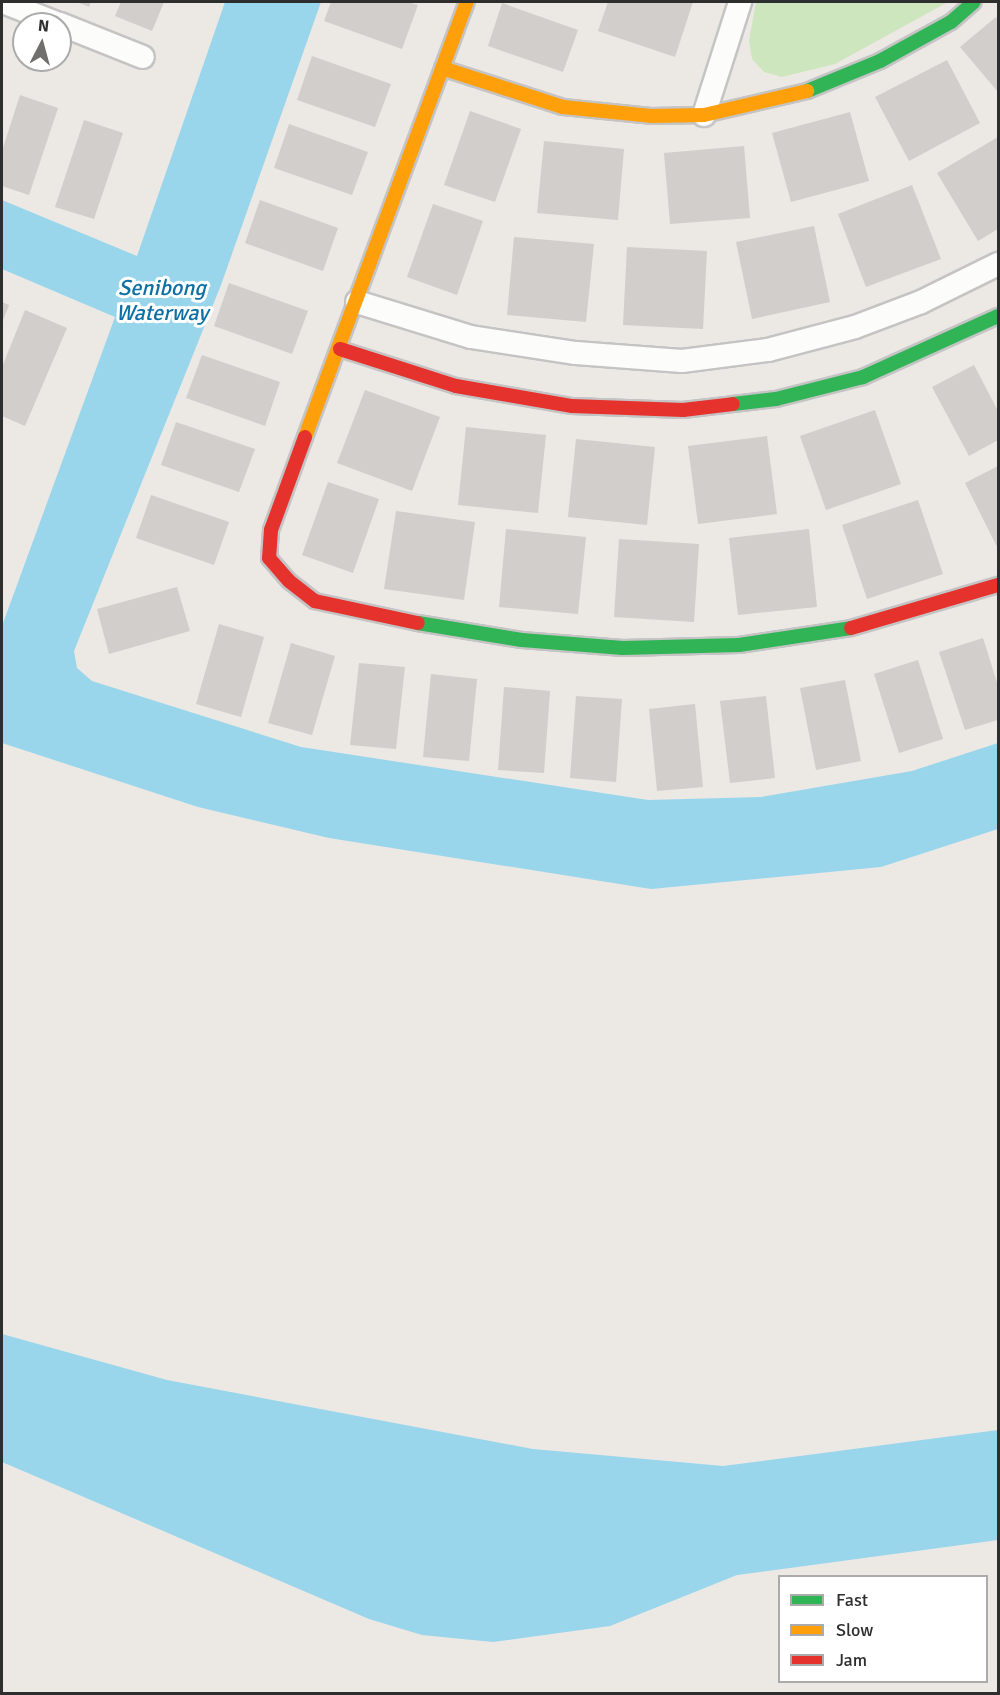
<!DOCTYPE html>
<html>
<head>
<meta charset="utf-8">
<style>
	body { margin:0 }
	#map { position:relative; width:1000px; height:1695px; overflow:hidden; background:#ece8e4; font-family:Signika,sans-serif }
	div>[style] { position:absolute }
	.green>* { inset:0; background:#cee6be }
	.water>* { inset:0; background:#99d6ec }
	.building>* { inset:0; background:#d1cecb }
	.roads { filter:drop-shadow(2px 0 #c5c4c5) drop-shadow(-2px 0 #c5c4c5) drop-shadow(0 2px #c5c4c5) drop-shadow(0 -2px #c5c4c5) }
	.street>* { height:22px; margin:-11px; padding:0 11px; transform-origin:11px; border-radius:11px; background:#fcfcfb }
	.fast>* { height:14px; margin:-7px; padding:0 7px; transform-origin:7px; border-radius:7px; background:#30b455 }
	.slow>* { height:14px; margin:-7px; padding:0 7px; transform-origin:7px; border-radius:7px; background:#ff9f0a }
	.jam>* { height:14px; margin:-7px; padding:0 7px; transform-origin:7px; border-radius:7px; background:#e5322d }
	span { translate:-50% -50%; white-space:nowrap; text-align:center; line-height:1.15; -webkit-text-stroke:6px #fff; paint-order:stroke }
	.water-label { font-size:22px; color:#0d6fa3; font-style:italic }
	.frame { position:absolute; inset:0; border:3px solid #2e2e2e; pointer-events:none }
	.legend { position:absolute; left:778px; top:1575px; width:210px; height:108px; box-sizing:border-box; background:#fff; border:2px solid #ababab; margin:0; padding:8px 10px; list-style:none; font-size:18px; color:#2e2e2e }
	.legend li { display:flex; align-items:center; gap:12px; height:30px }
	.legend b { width:30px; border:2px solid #ababab }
	.north { position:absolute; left:12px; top:12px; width:60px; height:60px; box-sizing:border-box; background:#fff; border:2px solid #ababab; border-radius:50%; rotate:6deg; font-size:16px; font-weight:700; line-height:24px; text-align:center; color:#2e2e2e }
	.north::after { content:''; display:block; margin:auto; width:21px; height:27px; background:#706f6e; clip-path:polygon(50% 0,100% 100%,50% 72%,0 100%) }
</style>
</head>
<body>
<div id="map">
	<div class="green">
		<i style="clip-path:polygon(756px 2px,948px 2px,835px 64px,782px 77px,764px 72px,752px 59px,749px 41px)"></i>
	</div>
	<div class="water">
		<i style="clip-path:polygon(225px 2px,321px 2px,221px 285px,74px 651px,77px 668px,92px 681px,301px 747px,648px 800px,761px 797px,912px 771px,998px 743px,998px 829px,881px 867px,651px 889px,329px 838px,198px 807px,2px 743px,2px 626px,115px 317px,2px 269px,2px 200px,137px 256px)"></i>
		<i style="clip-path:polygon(2px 1334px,167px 1380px,533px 1449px,723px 1466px,998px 1430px,998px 1540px,737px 1575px,610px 1626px,493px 1642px,422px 1635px,369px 1619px,2px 1462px)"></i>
	</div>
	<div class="building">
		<i style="clip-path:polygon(77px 2px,91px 2px,89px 7px)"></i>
		<i style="clip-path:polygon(121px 2px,164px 2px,152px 31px,115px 16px)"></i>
		<i style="clip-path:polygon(331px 2px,407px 2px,418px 5px,402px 49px,324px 21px)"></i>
		<i style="clip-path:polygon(608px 2px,693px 2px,675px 57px,598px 31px)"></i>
		<i style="clip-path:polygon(502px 3px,578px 30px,563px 72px,488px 46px)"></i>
		<i style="clip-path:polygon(996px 17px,998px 21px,998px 92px,960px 47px)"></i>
		<i style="clip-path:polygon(312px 56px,391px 84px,375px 127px,297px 100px)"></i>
		<i style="clip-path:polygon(947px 60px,980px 123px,909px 161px,875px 97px)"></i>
		<i style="clip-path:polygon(20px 95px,58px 108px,29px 195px,2px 186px,2px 151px)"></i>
		<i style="clip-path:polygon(470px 111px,521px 129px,495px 202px,444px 185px)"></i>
		<i style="clip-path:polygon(850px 112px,869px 181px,791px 202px,772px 133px)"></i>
		<i style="clip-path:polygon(84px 120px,123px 133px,94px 219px,55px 207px)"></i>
		<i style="clip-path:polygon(289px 124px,368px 152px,352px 195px,274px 168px)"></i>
		<i style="clip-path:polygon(998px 137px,998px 229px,978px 241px,937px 173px)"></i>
		<i style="clip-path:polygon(544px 141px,624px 149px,618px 220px,537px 213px)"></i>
		<i style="clip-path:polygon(744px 146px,750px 218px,670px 224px,664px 153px)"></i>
		<i style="clip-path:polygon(912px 185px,941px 259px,866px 287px,838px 214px)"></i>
		<i style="clip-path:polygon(260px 200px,338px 228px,323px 271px,245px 243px)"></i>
		<i style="clip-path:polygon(433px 204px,483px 221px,457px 295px,407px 277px)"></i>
		<i style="clip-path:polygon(814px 226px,830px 302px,752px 319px,736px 242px)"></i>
		<i style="clip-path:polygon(514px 237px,594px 244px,586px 322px,507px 315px)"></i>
		<i style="clip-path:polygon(627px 247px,707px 251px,703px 329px,623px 325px)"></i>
		<i style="clip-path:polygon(229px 283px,308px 311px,292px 354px,214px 326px)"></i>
		<i style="clip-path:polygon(2px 302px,9px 305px,2px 323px)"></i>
		<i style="clip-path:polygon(25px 310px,67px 328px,25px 426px,2px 416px,2px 367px)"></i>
		<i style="clip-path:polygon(202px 355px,280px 382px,265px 426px,186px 398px)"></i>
		<i style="clip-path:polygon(974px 365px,998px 411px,998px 440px,969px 456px,932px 387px)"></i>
		<i style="clip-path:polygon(365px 390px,440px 417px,412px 491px,337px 463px)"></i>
		<i style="clip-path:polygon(875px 410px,901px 484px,826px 510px,800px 436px)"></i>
		<i style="clip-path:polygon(176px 422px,255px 449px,239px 492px,161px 465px)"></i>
		<i style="clip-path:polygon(466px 427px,546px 435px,538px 513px,458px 505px)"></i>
		<i style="clip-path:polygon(767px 436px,777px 514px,698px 524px,688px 446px)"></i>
		<i style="clip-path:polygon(576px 439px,655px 447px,647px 525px,568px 517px)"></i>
		<i style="clip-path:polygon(998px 466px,998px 549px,965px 483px)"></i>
		<i style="clip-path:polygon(328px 482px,379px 499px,353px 573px,302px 555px)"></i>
		<i style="clip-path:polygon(151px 495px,229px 522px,214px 565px,136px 538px)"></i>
		<i style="clip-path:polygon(918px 500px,943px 574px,867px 599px,842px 525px)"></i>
		<i style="clip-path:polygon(396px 511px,475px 522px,464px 600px,384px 589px)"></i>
		<i style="clip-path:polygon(506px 529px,586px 537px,578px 614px,499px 607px)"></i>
		<i style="clip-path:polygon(809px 529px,817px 607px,738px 615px,729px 538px)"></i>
		<i style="clip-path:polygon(619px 539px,699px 544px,694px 622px,614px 617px)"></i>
		<i style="clip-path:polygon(177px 587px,190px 631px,109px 654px,97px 609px)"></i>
		<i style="clip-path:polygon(219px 624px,264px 637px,241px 717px,196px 704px)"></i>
		<i style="clip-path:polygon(983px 638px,998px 686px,998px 720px,965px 730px,939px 652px)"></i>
		<i style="clip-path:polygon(291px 643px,335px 656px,312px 735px,268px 723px)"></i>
		<i style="clip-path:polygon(918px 660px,943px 739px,899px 753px,874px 674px)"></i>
		<i style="clip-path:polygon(359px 663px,405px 667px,396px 749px,350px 745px)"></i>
		<i style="clip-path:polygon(431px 674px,477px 679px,469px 761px,423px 757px)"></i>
		<i style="clip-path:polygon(845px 680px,861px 761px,816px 770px,800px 688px)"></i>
		<i style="clip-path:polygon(504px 687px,550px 691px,544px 773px,498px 770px)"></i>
		<i style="clip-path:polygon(576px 696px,622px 699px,616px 782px,570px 778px)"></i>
		<i style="clip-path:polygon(766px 696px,775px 778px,730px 783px,720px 701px)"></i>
		<i style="clip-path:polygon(695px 704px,703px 787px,657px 791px,649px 709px)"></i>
	</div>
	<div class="roads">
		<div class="street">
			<i style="left:3px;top:2px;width:60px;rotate:21.4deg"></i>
			<i style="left:60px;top:24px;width:89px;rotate:21.7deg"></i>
			<i style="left:704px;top:115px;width:119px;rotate:-72.3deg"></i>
			<i style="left:357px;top:302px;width:119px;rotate:17.1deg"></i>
			<i style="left:471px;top:337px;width:106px;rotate:8.7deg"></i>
			<i style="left:576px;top:353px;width:106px;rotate:4.3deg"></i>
			<i style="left:682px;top:361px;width:87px;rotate:-7.3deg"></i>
			<i style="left:768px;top:350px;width:90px;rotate:-14.8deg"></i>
			<i style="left:855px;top:327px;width:71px;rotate:-20.7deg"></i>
			<i style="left:921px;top:302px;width:86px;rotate:-26.3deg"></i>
		</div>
		<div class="fast">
			<i style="left:807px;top:91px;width:79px;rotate:-22.3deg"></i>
			<i style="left:880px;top:61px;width:81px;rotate:-28.8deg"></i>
			<i style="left:951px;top:22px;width:30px;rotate:-41deg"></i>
			<i style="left:733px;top:404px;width:43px;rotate:-6.6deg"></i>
			<i style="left:776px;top:399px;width:90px;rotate:-14.2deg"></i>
			<i style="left:863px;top:377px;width:148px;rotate:-24.3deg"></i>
			<i style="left:418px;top:623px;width:105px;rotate:9.3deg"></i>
			<i style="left:522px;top:640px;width:101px;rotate:4.5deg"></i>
			<i style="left:623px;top:648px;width:116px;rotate:-1.5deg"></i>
			<i style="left:739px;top:645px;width:113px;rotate:-8.6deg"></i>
		</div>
		<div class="slow">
			<i style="left:442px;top:68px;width:127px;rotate:17.9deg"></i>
			<i style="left:563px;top:107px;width:88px;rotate:5.8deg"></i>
			<i style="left:651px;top:116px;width:53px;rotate:-1.1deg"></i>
			<i style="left:704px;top:115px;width:106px;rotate:-13.1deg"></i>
			<i style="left:305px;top:437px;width:464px;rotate:-69.6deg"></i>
		</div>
		<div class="jam">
			<i style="left:340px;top:349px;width:122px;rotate:17.7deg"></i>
			<i style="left:456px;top:386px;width:118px;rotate:9.8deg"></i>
			<i style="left:572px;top:406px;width:111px;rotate:2.1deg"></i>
			<i style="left:683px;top:410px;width:50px;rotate:-6.8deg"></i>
			<i style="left:305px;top:437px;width:99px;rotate:110.1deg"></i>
			<i style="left:271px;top:530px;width:28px;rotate:94deg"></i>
			<i style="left:269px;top:558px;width:30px;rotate:49deg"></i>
			<i style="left:289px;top:581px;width:33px;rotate:38deg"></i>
			<i style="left:315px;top:601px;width:105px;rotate:12.1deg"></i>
			<i style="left:851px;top:628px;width:153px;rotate:-16.3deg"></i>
		</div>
	</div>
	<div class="water-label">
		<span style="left:162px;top:300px">Senibong<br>Waterway</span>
	</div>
	<div class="frame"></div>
	<ul class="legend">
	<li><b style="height:8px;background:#30b455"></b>Fast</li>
	<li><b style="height:8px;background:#ff9f0a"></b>Slow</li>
	<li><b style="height:8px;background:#e5322d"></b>Jam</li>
	</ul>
	<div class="north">N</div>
</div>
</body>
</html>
